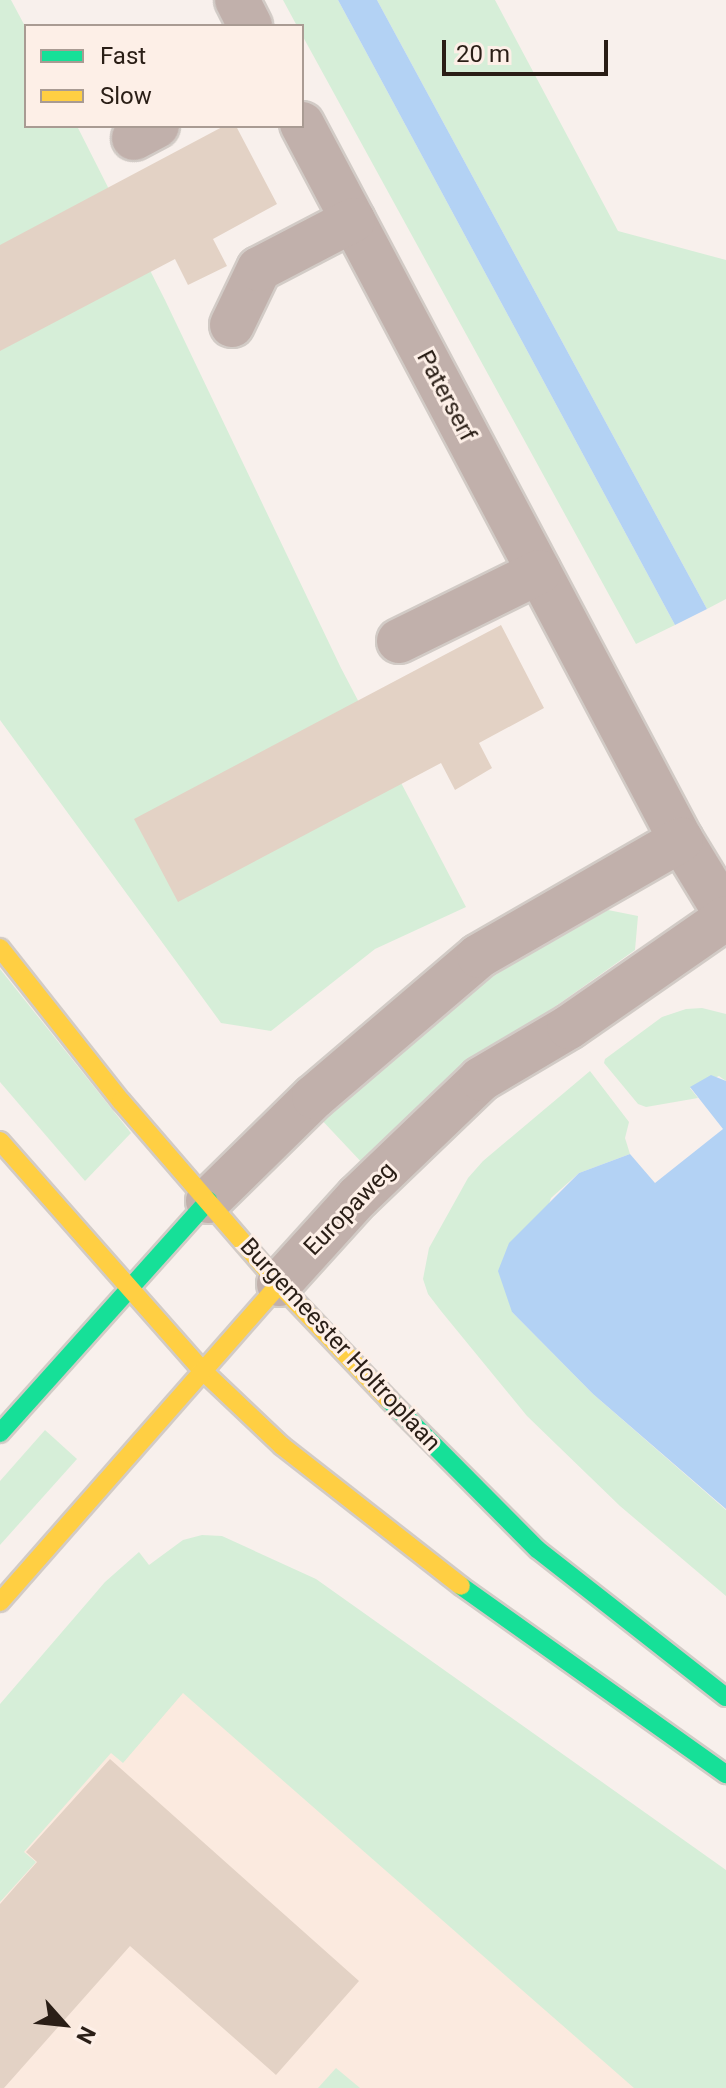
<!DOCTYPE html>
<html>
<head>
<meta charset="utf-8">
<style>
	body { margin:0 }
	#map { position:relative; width:726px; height:2088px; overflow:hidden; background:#f8f0ec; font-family:Roboto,sans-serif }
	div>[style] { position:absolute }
	.built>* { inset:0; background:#fbeadf }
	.green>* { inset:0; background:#d6eed8 }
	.water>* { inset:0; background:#b3d2f4 }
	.building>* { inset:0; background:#e3d2c5 }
	.roads { filter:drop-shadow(2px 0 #d2cbc6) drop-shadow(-2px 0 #d2cbc6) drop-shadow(0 2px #d2cbc6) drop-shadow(0 -2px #d2cbc6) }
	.street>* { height:44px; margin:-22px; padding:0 22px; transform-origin:22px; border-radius:22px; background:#c1b0ab }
	.fast>* { height:18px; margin:-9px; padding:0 9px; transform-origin:9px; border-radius:9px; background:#16e098 }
	.slow>* { height:18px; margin:-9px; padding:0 9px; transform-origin:9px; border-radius:9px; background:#ffcf43 }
	span { translate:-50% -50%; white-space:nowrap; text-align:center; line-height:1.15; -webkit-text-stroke:6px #fdefe7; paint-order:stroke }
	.street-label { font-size:24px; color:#2a1e16 }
	.legend { position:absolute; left:24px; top:24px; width:280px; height:104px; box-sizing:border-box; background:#fdefe7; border:2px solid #a99b93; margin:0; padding:10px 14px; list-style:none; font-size:24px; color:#2a1e16 }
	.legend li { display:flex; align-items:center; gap:16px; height:40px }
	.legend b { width:40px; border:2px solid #a99b93 }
	.north { position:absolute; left:24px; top:1984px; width:80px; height:80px; -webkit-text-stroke:6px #fdefe7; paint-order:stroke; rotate:117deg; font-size:22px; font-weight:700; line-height:32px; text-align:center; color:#2a1e16 }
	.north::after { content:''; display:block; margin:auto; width:28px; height:36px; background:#2a1e16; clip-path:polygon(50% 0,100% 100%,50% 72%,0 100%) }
	.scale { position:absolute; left:442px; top:40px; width:166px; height:36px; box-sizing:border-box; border:4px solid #2a1e16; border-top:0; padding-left:10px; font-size:24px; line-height:28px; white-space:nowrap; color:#2a1e16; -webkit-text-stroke:6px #fdefe7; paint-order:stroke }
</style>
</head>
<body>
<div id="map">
	<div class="built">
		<i style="clip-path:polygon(160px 1618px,675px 2088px,0 2088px,0 1794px)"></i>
	</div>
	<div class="green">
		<i style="clip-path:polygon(0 0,11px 0,26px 28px,26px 126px,77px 126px,165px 300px,341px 668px,466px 907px,375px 949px,271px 1031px,221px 1023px,0 720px)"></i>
		<i style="clip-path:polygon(283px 0,338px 0,675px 625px,636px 644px,302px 35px,302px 26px,297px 26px)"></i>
		<i style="clip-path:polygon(377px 0,495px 0,618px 231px,726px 260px,726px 599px,707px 609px)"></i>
		<i style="clip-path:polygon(608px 910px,638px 916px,635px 950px,508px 1040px,365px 1166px,317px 1115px,463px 996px,526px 955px)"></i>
		<i style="clip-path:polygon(0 969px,131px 1133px,85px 1181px,0 1082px)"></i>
		<i style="clip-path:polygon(702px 1008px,726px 1014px,726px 1081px,719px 1076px,690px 1088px,698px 1098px,646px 1107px,638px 1104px,604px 1063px,605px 1059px,662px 1017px,686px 1009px)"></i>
		<i style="clip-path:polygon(590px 1071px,629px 1122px,625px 1138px,630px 1154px,579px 1173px,551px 1198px,512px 1312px,593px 1394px,726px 1510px,726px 1596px,620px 1506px,527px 1416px,441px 1311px,428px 1294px,423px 1279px,429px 1248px,468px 1178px,483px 1161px)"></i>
		<i style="clip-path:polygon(45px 1430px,77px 1459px,0 1545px,0 1481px)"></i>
		<i style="clip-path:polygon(202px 1535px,222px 1536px,316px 1579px,726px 1870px,726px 2088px,634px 2088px,183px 1693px,123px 1763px,111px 1753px,24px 1852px,36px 1862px,0 1902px,0 1704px,105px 1582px,139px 1552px,149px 1565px,183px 1540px)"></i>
		<i style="clip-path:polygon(336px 2068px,360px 2088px,318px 2088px)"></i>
	</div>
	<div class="water">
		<i style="clip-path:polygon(338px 0,377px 0,707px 609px,675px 625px)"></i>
		<i style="clip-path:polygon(711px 1075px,726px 1081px,726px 1509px,593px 1394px,512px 1312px,498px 1271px,509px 1243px,579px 1173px,630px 1154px,655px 1183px,723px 1129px,690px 1087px)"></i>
	</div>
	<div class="building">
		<i style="clip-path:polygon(224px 126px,236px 126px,277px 204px,213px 239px,227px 266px,188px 285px,175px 259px,0 351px,0 245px)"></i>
		<i style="clip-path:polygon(501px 625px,544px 708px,479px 743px,492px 768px,455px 790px,441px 763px,178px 902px,134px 819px)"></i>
		<i style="clip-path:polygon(110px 1759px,359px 1981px,276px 2075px,130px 1946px,4px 2088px,0 2088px,0 1904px,37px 1862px,26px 1852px)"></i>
	</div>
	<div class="roads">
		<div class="street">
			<i style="left:237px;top:0;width:29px;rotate:63deg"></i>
			<i style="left:302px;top:124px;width:810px;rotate:62.11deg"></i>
			<i style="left:681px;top:840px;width:87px;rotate:58.7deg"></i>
			<i style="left:134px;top:138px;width:26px;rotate:-28deg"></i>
			<i style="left:232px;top:325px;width:62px;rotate:-64.3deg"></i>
			<i style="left:259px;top:269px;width:106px;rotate:-27.5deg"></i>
			<i style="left:399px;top:641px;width:156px;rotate:-26.2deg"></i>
			<i style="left:208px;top:1201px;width:148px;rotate:-44.5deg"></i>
			<i style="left:314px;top:1097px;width:217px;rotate:-40.5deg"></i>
			<i style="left:479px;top:956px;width:233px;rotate:-29.9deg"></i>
			<i style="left:279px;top:1284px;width:118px;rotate:-47.8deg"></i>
			<i style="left:358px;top:1197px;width:170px;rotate:-43.8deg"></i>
			<i style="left:481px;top:1079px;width:102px;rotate:-30.6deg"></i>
			<i style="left:569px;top:1027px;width:191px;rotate:-34.8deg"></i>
		</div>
		<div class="fast">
			<i style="left:389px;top:1400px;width:210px;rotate:45.2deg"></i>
			<i style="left:537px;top:1549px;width:240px;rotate:38.1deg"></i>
			<i style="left:0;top:1433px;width:312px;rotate:-48.1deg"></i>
			<i style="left:461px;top:1586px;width:325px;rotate:35.4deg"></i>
		</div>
		<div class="slow">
			<i style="left:0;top:948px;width:195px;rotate:51.7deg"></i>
			<i style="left:121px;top:1101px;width:242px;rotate:49.2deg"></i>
			<i style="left:279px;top:1284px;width:160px;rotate:46.5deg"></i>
			<i style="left:0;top:1141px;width:307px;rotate:48.6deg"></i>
			<i style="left:203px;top:1371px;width:109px;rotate:43.5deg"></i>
			<i style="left:282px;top:1446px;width:227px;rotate:38deg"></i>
			<i style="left:0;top:1602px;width:423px;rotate:-48.7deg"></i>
		</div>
	</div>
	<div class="street-label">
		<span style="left:446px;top:396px;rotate:62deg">Paterserf</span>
		<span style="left:350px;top:1209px;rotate:-46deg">Europaweg</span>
		<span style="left:340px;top:1345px;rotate:47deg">Burgemeester Holtroplaan</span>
	</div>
	<ul class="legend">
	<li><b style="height:10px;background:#16e098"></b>Fast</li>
	<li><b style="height:10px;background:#ffcf43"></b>Slow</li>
	</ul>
	<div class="north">N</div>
	<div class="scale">20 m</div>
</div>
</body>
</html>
